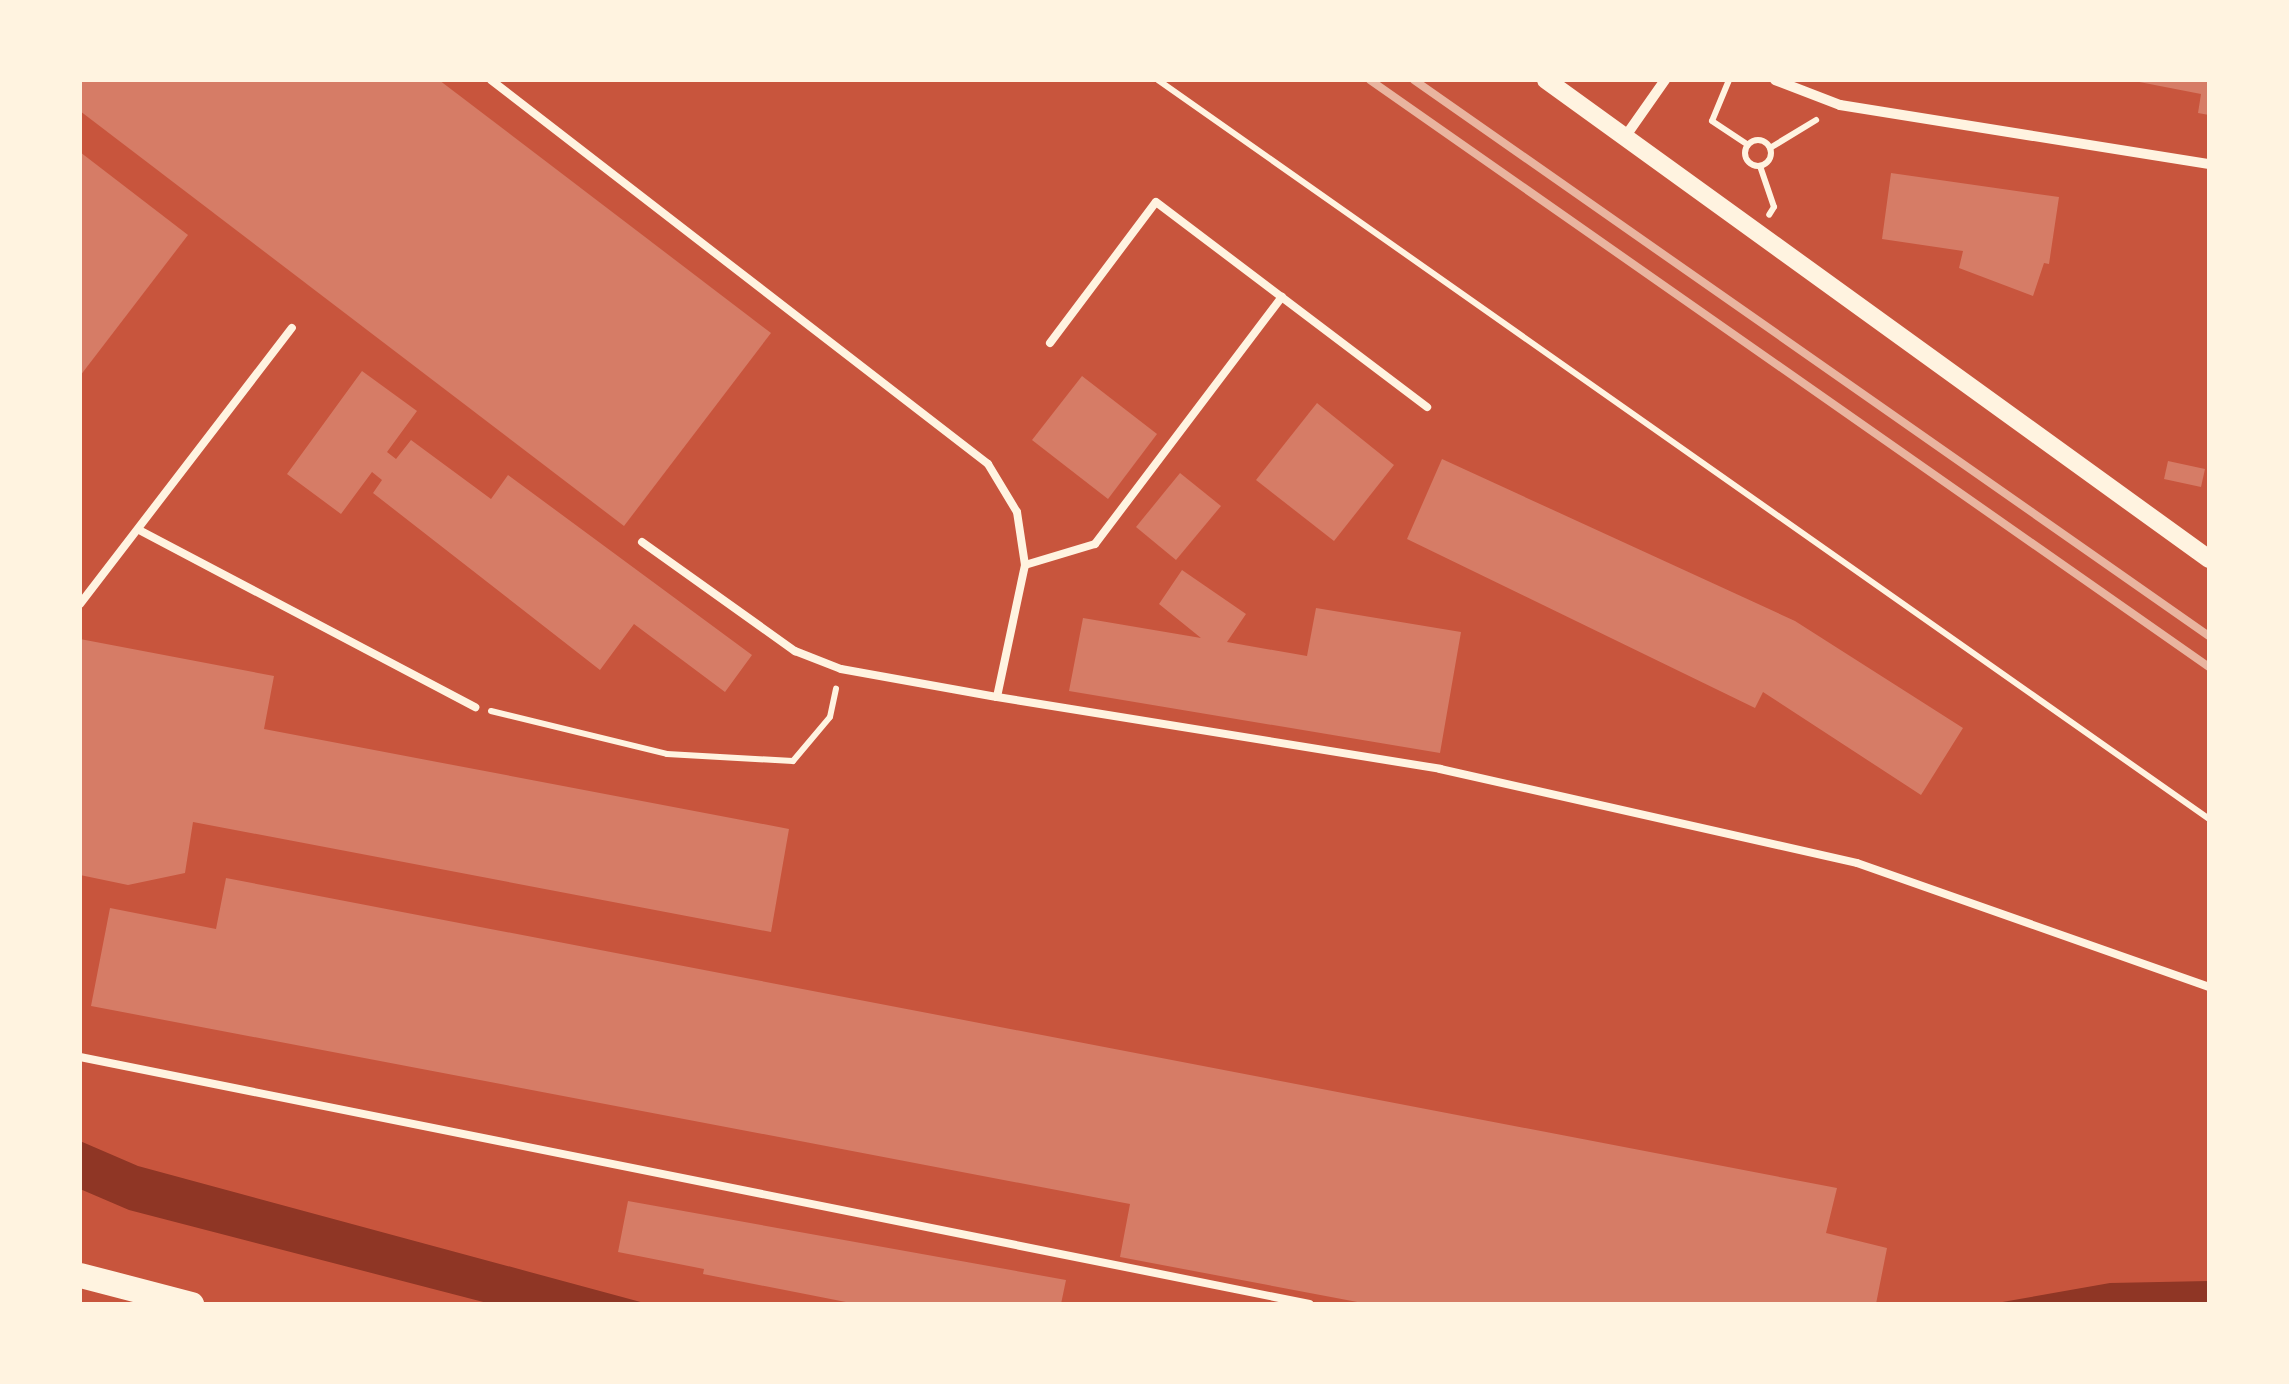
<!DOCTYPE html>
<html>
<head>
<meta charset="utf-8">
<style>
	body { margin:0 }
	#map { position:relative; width:2289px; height:1384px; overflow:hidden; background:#c8553d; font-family:Quicksand,sans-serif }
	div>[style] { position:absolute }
	.water>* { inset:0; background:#8f3625 }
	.building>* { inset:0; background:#d67c66 }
	.path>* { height:6px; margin:-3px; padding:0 3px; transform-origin:3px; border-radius:3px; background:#fff3e0 }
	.path>.ring { margin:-3px; padding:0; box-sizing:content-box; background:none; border:6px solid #fff3e0; border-radius:50% }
	.service>* { height:8px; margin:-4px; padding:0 4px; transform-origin:4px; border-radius:4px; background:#fff3e0 }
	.minor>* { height:10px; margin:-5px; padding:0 5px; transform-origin:5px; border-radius:5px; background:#fff3e0 }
	.tertiary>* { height:18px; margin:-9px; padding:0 9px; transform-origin:9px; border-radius:9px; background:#fff3e0 }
	.primary>* { height:25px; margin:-12.5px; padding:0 12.5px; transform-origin:12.5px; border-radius:12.5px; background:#fff3e0 }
	.rail>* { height:8px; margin:-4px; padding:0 4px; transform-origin:4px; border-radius:4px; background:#e9b49f }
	span { translate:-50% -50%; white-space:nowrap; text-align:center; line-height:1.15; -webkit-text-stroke:8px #fff3e0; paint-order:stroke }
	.frame { position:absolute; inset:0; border:82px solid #fff3e0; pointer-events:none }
</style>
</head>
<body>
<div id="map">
	<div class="water">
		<i style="clip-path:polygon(80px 1141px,138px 1166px,648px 1304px,491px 1304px,129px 1210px,80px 1189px)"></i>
		<i style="clip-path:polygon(2209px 1281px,2209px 1304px,1991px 1304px,2110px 1283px)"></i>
	</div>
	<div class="building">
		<i style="clip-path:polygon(80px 80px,439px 80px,771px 333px,624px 526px,80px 111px)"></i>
		<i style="clip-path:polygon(2129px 80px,2209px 80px,2209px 115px,2198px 113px,2201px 94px)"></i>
		<i style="clip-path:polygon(80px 152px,188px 235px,80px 376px)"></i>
		<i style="clip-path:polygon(1891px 173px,2059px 197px,2049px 264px,2044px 263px,2033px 296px,1959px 268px,1963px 251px,1882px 239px)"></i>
		<i style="clip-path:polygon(362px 371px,417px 411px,387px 452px,396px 459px,411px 440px,491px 499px,508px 475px,752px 655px,725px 692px,634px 624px,600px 670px,373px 493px,382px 480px,372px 472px,341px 514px,287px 474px)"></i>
		<i style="clip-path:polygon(1082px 376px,1157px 434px,1108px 499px,1032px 440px)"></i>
		<i style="clip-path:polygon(1317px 403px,1394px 465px,1334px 541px,1256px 480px)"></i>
		<i style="clip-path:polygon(1442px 459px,1795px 621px,1963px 728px,1921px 795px,1763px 692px,1755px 708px,1407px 539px)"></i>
		<i style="clip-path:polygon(2168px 461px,2205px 469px,2201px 487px,2164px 479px)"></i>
		<i style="clip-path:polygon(1180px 473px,1221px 506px,1176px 560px,1136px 527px)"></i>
		<i style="clip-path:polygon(1182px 570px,1246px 614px,1227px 642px,1307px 656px,1316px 608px,1461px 632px,1440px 753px,1069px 691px,1083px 618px,1201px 638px,1159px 604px)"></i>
		<i style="clip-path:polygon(80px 639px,274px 676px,264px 729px,789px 829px,771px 932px,193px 822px,185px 873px,128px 885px,80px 875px)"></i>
		<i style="clip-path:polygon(226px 878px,1837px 1188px,1826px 1233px,1887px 1248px,1876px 1304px,1368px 1304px,1120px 1257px,1130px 1204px,91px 1006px,110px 908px,216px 929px)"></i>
		<i style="clip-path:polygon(628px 1201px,1066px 1280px,1061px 1304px,856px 1304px,703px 1274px,704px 1269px,618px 1252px)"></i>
	</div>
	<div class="path">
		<i style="left:1158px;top:80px;width:1285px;rotate:35.11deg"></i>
		<i style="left:1729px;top:80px;width:44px;rotate:112.5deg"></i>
		<i style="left:1712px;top:121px;width:43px;rotate:33.7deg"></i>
		<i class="ring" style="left:1745px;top:140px;width:20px;height:20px"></i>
		<i style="left:1770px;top:148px;width:54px;rotate:-31.3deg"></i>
		<i style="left:1760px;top:166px;width:43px;rotate:71.1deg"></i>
		<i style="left:1774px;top:207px;width:9px;rotate:122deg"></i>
		<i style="left:491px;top:711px;width:181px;rotate:13.7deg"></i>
		<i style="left:667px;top:754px;width:126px;rotate:3.2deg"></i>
		<i style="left:793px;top:761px;width:57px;rotate:-49.9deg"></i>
		<i style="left:830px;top:717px;width:29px;rotate:-78deg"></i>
	</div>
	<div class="service">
		<i style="left:491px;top:80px;width:628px;rotate:37.69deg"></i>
		<i style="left:988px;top:464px;width:56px;rotate:58.9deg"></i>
		<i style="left:1017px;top:512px;width:54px;rotate:81.4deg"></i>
		<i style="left:1025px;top:565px;width:135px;rotate:102deg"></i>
		<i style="left:997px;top:697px;width:449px;rotate:9.2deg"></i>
		<i style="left:1440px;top:769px;width:427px;rotate:12.7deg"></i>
		<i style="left:1857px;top:863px;width:373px;rotate:19.4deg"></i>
		<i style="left:1050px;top:343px;width:176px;rotate:-53.1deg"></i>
		<i style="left:1156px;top:202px;width:340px;rotate:37.1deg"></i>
		<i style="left:141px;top:531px;width:378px;rotate:27.8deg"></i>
		<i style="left:642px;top:542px;width:188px;rotate:35.5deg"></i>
		<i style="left:795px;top:651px;width:49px;rotate:21.4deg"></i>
		<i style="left:841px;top:669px;width:158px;rotate:10.2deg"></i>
		<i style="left:1025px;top:565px;width:73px;rotate:-16.7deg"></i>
		<i style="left:1095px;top:544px;width:310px;rotate:-52.9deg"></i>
		<i style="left:80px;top:604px;width:348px;rotate:-52.5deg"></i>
		<i style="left:80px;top:1057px;width:1254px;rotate:11.36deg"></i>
	</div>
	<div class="minor">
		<i style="left:1775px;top:80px;width:70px;rotate:21deg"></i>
		<i style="left:1840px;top:105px;width:374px;rotate:9.1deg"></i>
		<i style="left:1625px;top:137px;width:70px;rotate:-54.9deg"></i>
	</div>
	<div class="tertiary">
		<i style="left:1546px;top:80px;width:818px;rotate:35.85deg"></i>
	</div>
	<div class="primary">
		<i style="left:80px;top:1275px;width:115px;rotate:14.6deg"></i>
	</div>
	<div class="rail">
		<i style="left:1370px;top:80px;width:1024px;rotate:34.98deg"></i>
		<i style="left:1414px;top:80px;width:970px;rotate:34.97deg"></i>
	</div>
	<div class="frame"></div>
</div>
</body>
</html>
